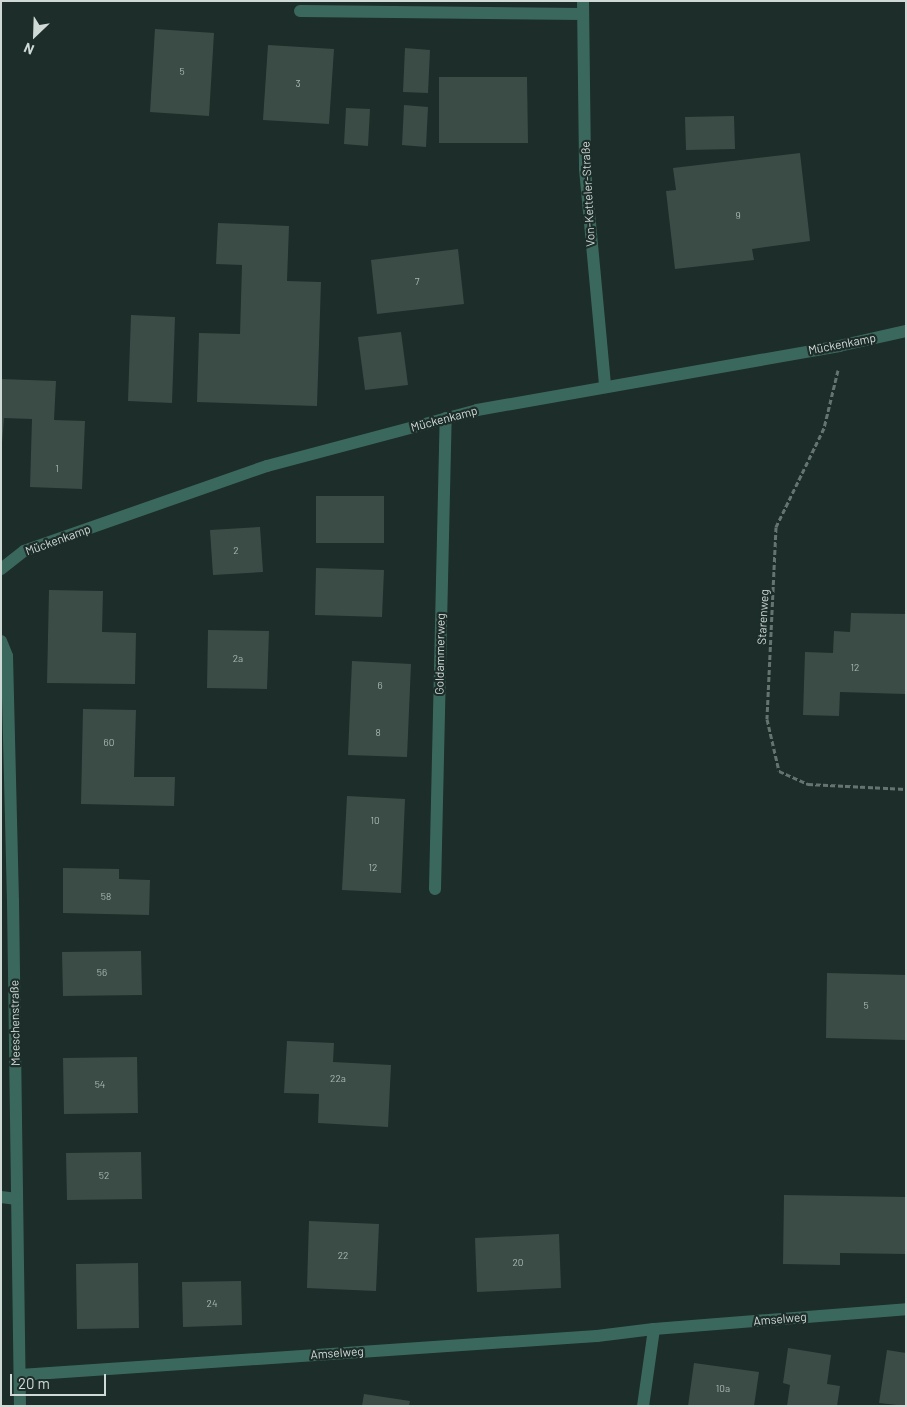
<!DOCTYPE html>
<html>
<head>
<meta charset="utf-8">
<style>
	body { margin:0 }
	#map { position:relative; width:907px; height:1407px; overflow:hidden; background:#1d2d29; font-family:Barlow,sans-serif }
	div>[style] { position:absolute }
	.building>* { inset:0; background:#3b4c47 }
	.path>* { height:3px; margin-top:-1.5px; transform-origin:0; background:repeating-linear-gradient(90deg,#667470 0 5px,transparent 0 7.5px) }
	.minor>* { height:12px; margin:-6px; padding:0 6px; transform-origin:6px; border-radius:6px; background:#3b685d }
	span { translate:-50% -50%; white-space:nowrap; text-align:center; line-height:1.15; -webkit-text-stroke:4.5px #1d2d29; paint-order:stroke }
	.number-label { font-size:10px; color:#aab6b2 }
	.number-label span { -webkit-text-stroke-width:0 }
	.street-label { font-size:12px; color:#cfd9d6 }
	.frame { position:absolute; inset:0; border:2px solid #cfd9d6; pointer-events:none }
	.north { position:absolute; left:10px; top:10px; width:50px; height:50px; -webkit-text-stroke:4px #1d2d29; paint-order:stroke; rotate:204deg; font-size:14px; font-weight:700; line-height:20px; text-align:center; color:#cfd9d6 }
	.north::after { content:''; display:block; margin:auto; width:18px; height:22px; background:#cfd9d6; clip-path:polygon(50% 0,100% 100%,50% 72%,0 100%) }
	.scale { position:absolute; left:10px; top:1374px; width:96px; height:22px; box-sizing:border-box; border:2px solid #cfd9d6; border-top:0; padding-left:6px; font-size:15px; line-height:18px; white-space:nowrap; color:#cfd9d6; -webkit-text-stroke:4px #1d2d29; paint-order:stroke }
</style>
</head>
<body>
<div id="map">
	<div class="building">
		<i style="clip-path:polygon(155px 29px,214px 33px,209px 116px,150px 112px)"></i>
		<i style="clip-path:polygon(268px 45px,334px 49px,329px 124px,263px 120px)"></i>
		<i style="clip-path:polygon(405px 48px,430px 50px,428px 93px,403px 92px)"></i>
		<i style="clip-path:polygon(439px 77px,527px 77px,528px 143px,439px 143px)"></i>
		<i style="clip-path:polygon(404px 105px,428px 107px,426px 147px,402px 145px)"></i>
		<i style="clip-path:polygon(346px 108px,370px 109px,368px 146px,344px 144px)"></i>
		<i style="clip-path:polygon(734px 116px,735px 149px,686px 150px,685px 117px)"></i>
		<i style="clip-path:polygon(800px 153px,810px 241px,752px 249px,754px 260px,675px 269px,666px 191px,676px 190px,673px 168px)"></i>
		<i style="clip-path:polygon(218px 223px,289px 226px,287px 281px,321px 282px,317px 406px,197px 402px,199px 333px,240px 334px,242px 265px,216px 264px)"></i>
		<i style="clip-path:polygon(458px 249px,464px 304px,377px 314px,371px 260px)"></i>
		<i style="clip-path:polygon(131px 315px,175px 317px,172px 403px,128px 401px)"></i>
		<i style="clip-path:polygon(401px 332px,408px 385px,365px 390px,358px 337px)"></i>
		<i style="clip-path:polygon(1px 379px,56px 381px,54px 420px,85px 421px,82px 489px,30px 487px,32px 419px,4px 418px,1px 456px)"></i>
		<i style="clip-path:polygon(316px 496px,384px 496px,384px 543px,316px 543px)"></i>
		<i style="clip-path:polygon(260px 527px,263px 572px,213px 575px,210px 530px)"></i>
		<i style="clip-path:polygon(316px 568px,384px 570px,382px 617px,315px 615px)"></i>
		<i style="clip-path:polygon(49px 590px,103px 591px,102px 632px,136px 633px,135px 684px,47px 683px)"></i>
		<i style="clip-path:polygon(851px 613px,906px 614px,905px 694px,840px 692px,839px 716px,803px 715px,805px 652px,833px 653px,834px 631px,850px 632px)"></i>
		<i style="clip-path:polygon(208px 630px,269px 631px,267px 689px,207px 688px)"></i>
		<i style="clip-path:polygon(352px 661px,411px 664px,407px 757px,348px 755px)"></i>
		<i style="clip-path:polygon(83px 709px,136px 710px,134px 777px,175px 777px,174px 806px,81px 804px)"></i>
		<i style="clip-path:polygon(347px 796px,405px 799px,401px 893px,342px 890px)"></i>
		<i style="clip-path:polygon(63px 868px,119px 869px,119px 879px,150px 880px,149px 915px,63px 913px)"></i>
		<i style="clip-path:polygon(141px 951px,142px 995px,63px 996px,62px 952px)"></i>
		<i style="clip-path:polygon(827px 973px,906px 975px,906px 1040px,826px 1038px)"></i>
		<i style="clip-path:polygon(287px 1041px,334px 1043px,333px 1062px,391px 1065px,388px 1127px,318px 1123px,319px 1094px,284px 1093px)"></i>
		<i style="clip-path:polygon(137px 1057px,138px 1113px,64px 1114px,63px 1058px)"></i>
		<i style="clip-path:polygon(141px 1152px,142px 1199px,67px 1200px,66px 1153px)"></i>
		<i style="clip-path:polygon(784px 1195px,906px 1197px,906px 1254px,840px 1253px,840px 1265px,783px 1264px)"></i>
		<i style="clip-path:polygon(309px 1221px,379px 1224px,376px 1291px,307px 1288px)"></i>
		<i style="clip-path:polygon(559px 1234px,561px 1288px,477px 1292px,475px 1238px)"></i>
		<i style="clip-path:polygon(138px 1263px,139px 1328px,77px 1329px,76px 1264px)"></i>
		<i style="clip-path:polygon(241px 1281px,242px 1325px,183px 1327px,182px 1282px)"></i>
		<i style="clip-path:polygon(788px 1348px,831px 1355px,827px 1384px,840px 1386px,837px 1406px,787px 1406px,790px 1385px,783px 1383px)"></i>
		<i style="clip-path:polygon(887px 1350px,906px 1353px,906px 1406px,879px 1403px)"></i>
		<i style="clip-path:polygon(694px 1363px,759px 1372px,754px 1406px,688px 1406px)"></i>
		<i style="clip-path:polygon(364px 1394px,410px 1401px,409px 1406px,362px 1406px)"></i>
	</div>
	<div class="path">
		<i style="left:838px;top:370px;width:60px;rotate:103.6deg"></i>
		<i style="left:824px;top:428px;width:110px;rotate:115.9deg"></i>
		<i style="left:776px;top:527px;width:192px;rotate:92.7deg"></i>
		<i style="left:767px;top:719px;width:53px;rotate:77deg"></i>
		<i style="left:779px;top:771px;width:32px;rotate:24deg"></i>
		<i style="left:808px;top:784px;width:98px;rotate:2.9deg"></i>
	</div>
	<div class="minor">
		<i style="left:583px;top:1px;width:168px;rotate:89.3deg"></i>
		<i style="left:585px;top:169px;width:218px;rotate:84.7deg"></i>
		<i style="left:300px;top:11px;width:283px;rotate:0.6deg"></i>
		<i style="left:1px;top:569px;width:29px;rotate:-38deg"></i>
		<i style="left:24px;top:551px;width:257px;rotate:-19.3deg"></i>
		<i style="left:267px;top:466px;width:217px;rotate:-14.9deg"></i>
		<i style="left:477px;top:410px;width:368px;rotate:-10deg"></i>
		<i style="left:839px;top:346px;width:69px;rotate:-12.6deg"></i>
		<i style="left:1px;top:641px;width:16px;rotate:68deg"></i>
		<i style="left:7px;top:656px;width:245px;rotate:88.6deg"></i>
		<i style="left:13px;top:901px;width:505px;rotate:89.21deg"></i>
		<i style="left:435px;top:889px;width:471px;rotate:-88.7deg"></i>
		<i style="left:1px;top:1197px;width:16px;rotate:7deg"></i>
		<i style="left:654px;top:1329px;width:253px;rotate:-4.5deg"></i>
		<i style="left:20px;top:1375px;width:578px;rotate:-3.87deg"></i>
		<i style="left:597px;top:1336px;width:57px;rotate:-7deg"></i>
		<i style="left:654px;top:1329px;width:78px;rotate:98.1deg"></i>
	</div>
	<div class="number-label">
		<span style="left:182px;top:72px">5</span>
		<span style="left:298px;top:84px">3</span>
		<span style="left:738px;top:216px">9</span>
		<span style="left:417px;top:282px">7</span>
		<span style="left:57px;top:469px">1</span>
		<span style="left:236px;top:551px">2</span>
		<span style="left:238px;top:659px">2a</span>
		<span style="left:855px;top:668px">12</span>
		<span style="left:380px;top:686px">6</span>
		<span style="left:378px;top:733px">8</span>
		<span style="left:109px;top:743px">60</span>
		<span style="left:375px;top:821px">10</span>
		<span style="left:373px;top:868px">12</span>
		<span style="left:106px;top:897px">58</span>
		<span style="left:102px;top:973px">56</span>
		<span style="left:866px;top:1006px">5</span>
		<span style="left:338px;top:1079px">22a</span>
		<span style="left:100px;top:1085px">54</span>
		<span style="left:104px;top:1176px">52</span>
		<span style="left:343px;top:1256px">22</span>
		<span style="left:518px;top:1263px">20</span>
		<span style="left:212px;top:1304px">24</span>
		<span style="left:723px;top:1389px">10a</span>
	</div>
	<div class="street-label">
		<span style="left:588px;top:194px;rotate:-93deg">Von-Ketteler-Straße</span>
		<span style="left:842px;top:344px;rotate:-11deg">Mückenkamp</span>
		<span style="left:444px;top:419px;rotate:-15deg">Mückenkamp</span>
		<span style="left:58px;top:540px;rotate:-20deg">Mückenkamp</span>
		<span style="left:763px;top:617px;rotate:-87deg">Starenweg</span>
		<span style="left:440px;top:654px;rotate:-89deg">Goldammerweg</span>
		<span style="left:15px;top:1023px;rotate:-91deg">Meeschenstraße</span>
		<span style="left:780px;top:1319px;rotate:-5deg">Amselweg</span>
		<span style="left:337px;top:1353px;rotate:-4deg">Amselweg</span>
	</div>
	<div class="frame"></div>
	<div class="north">N</div>
	<div class="scale">20 m</div>
</div>
</body>
</html>
